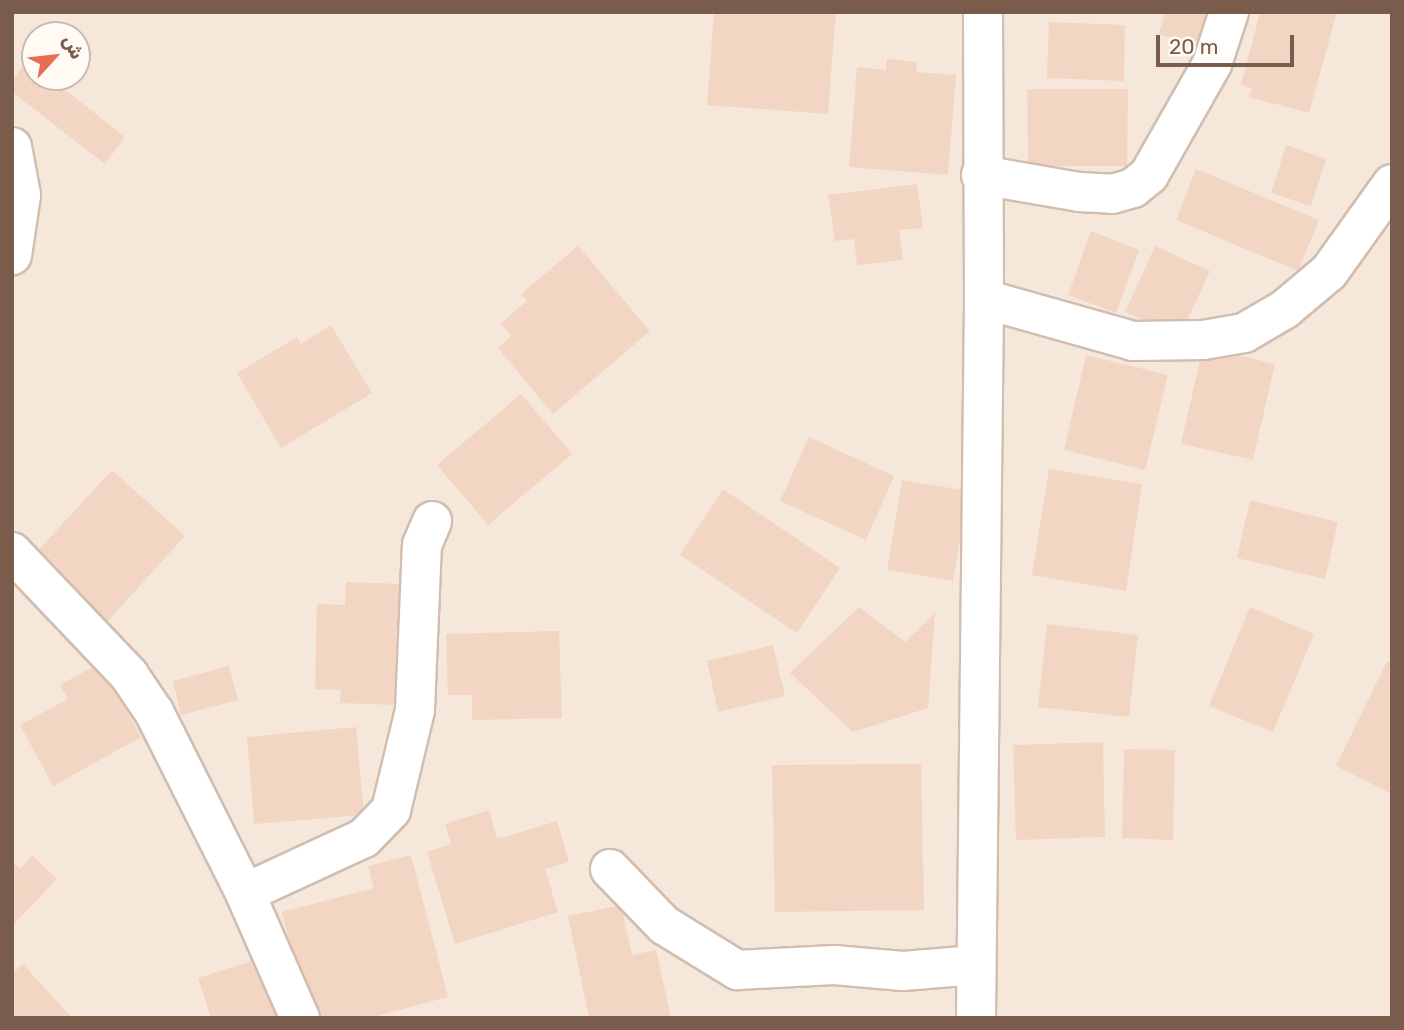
<!DOCTYPE html>
<html>
<head>
<meta charset="utf-8">
<style>
	body { margin:0 }
	#map { position:relative; width:1404px; height:1030px; overflow:hidden; background:#fdf6ec; font-family:Rubik,Cairo,sans-serif }
	div>[style] { position:absolute }
	.residential>* { inset:0; background:#f5e8da }
	.building>* { inset:0; background:#f3d5c3 }
	.roads { filter:drop-shadow(2px 0 #d1beb0) drop-shadow(-2px 0 #d1beb0) drop-shadow(0 2px #d1beb0) drop-shadow(0 -2px #d1beb0) }
	.street>* { height:38px; margin:-19px; padding:0 19px; transform-origin:19px; border-radius:19px; background:#fff }
	.secondary>* { height:38px; margin:-19px; padding:0 19px; transform-origin:19px; border-radius:19px; background:#fff }
	span { translate:-50% -50%; white-space:nowrap; text-align:center; line-height:1.15; -webkit-text-stroke:5px #fffaf3; paint-order:stroke }
	.frame { position:absolute; inset:0; border:14px solid #7a5c4d; pointer-events:none }
	.north { position:absolute; left:21px; top:21px; width:70px; height:70px; box-sizing:border-box; background:#fffaf3; border:2px solid #cabbb1; border-radius:50%; rotate:63deg; font-size:19px; font-weight:700; line-height:28px; text-align:center; color:#7a5c4d }
	.north::after { content:''; display:block; margin:auto; width:24px; height:32px; background:#e76f51; clip-path:polygon(50% 0,100% 100%,50% 72%,0 100%) }
	.scale { position:absolute; left:1156px; top:35px; width:138px; height:32px; box-sizing:border-box; border:4px solid #7a5c4d; border-top:0; padding-left:9px; font-size:21px; line-height:24px; white-space:nowrap; color:#7a5c4d; -webkit-text-stroke:5px #fffaf3; paint-order:stroke }
</style>
</head>
<body>
<div id="map">
	<div class="residential">
		<i style="clip-path:polygon(evenodd,12px 12px,1392px 12px,1392px 1018px,12px 1018px,12px 12px,35px 35px,77px 35px,77px 77px,35px 77px,35px 35px)"></i>
	</div>
	<div class="building">
		<i style="clip-path:polygon(714px 12px,836px 12px,828px 114px,707px 105px)"></i>
		<i style="clip-path:polygon(1165px 12px,1221px 12px,1210px 50px,1159px 34px)"></i>
		<i style="clip-path:polygon(1260px 12px,1337px 12px,1309px 113px,1249px 97px,1252px 88px,1241px 85px)"></i>
		<i style="clip-path:polygon(1049px 22px,1125px 25px,1124px 81px,1047px 78px)"></i>
		<i style="clip-path:polygon(887px 59px,917px 62px,916px 72px,956px 75px,948px 175px,849px 167px,857px 67px,886px 70px)"></i>
		<i style="clip-path:polygon(28px 60px,35px 66px,35px 77px,49px 77px,125px 137px,105px 164px,12px 92px,12px 81px)"></i>
		<i style="clip-path:polygon(1027px 89px,1128px 89px,1127px 166px,1028px 166px)"></i>
		<i style="clip-path:polygon(1286px 145px,1326px 159px,1311px 206px,1271px 193px)"></i>
		<i style="clip-path:polygon(1196px 169px,1319px 220px,1298px 271px,1176px 220px)"></i>
		<i style="clip-path:polygon(917px 184px,923px 228px,899px 230px,903px 260px,857px 265px,854px 239px,835px 241px,828px 195px)"></i>
		<i style="clip-path:polygon(1091px 231px,1139px 250px,1116px 313px,1068px 295px)"></i>
		<i style="clip-path:polygon(578px 246px,650px 331px,553px 414px,498px 348px,511px 336px,501px 323px,527px 301px,521px 294px)"></i>
		<i style="clip-path:polygon(1155px 246px,1210px 271px,1180px 336px,1125px 312px)"></i>
		<i style="clip-path:polygon(331px 325px,372px 393px,281px 448px,237px 373px,297px 337px,301px 344px)"></i>
		<i style="clip-path:polygon(1203px 347px,1275px 364px,1253px 460px,1181px 444px)"></i>
		<i style="clip-path:polygon(1086px 355px,1168px 375px,1145px 470px,1064px 450px)"></i>
		<i style="clip-path:polygon(521px 394px,572px 454px,488px 525px,437px 465px)"></i>
		<i style="clip-path:polygon(809px 437px,894px 476px,866px 540px,780px 501px)"></i>
		<i style="clip-path:polygon(1049px 469px,1142px 484px,1126px 591px,1032px 575px)"></i>
		<i style="clip-path:polygon(112px 470px,185px 536px,105px 624px,32px 557px)"></i>
		<i style="clip-path:polygon(902px 480px,968px 491px,953px 581px,887px 570px)"></i>
		<i style="clip-path:polygon(723px 489px,840px 568px,797px 633px,680px 555px)"></i>
		<i style="clip-path:polygon(1250px 500px,1338px 522px,1325px 579px,1237px 558px)"></i>
		<i style="clip-path:polygon(346px 582px,402px 584px,398px 705px,340px 703px,341px 690px,315px 689px,317px 604px,345px 605px)"></i>
		<i style="clip-path:polygon(859px 607px,905px 642px,935px 613px,928px 708px,853px 732px,790px 673px)"></i>
		<i style="clip-path:polygon(1250px 607px,1314px 634px,1273px 732px,1209px 706px)"></i>
		<i style="clip-path:polygon(1047px 624px,1138px 635px,1129px 717px,1038px 707px)"></i>
		<i style="clip-path:polygon(559px 631px,562px 718px,472px 720px,472px 695px,448px 695px,446px 634px)"></i>
		<i style="clip-path:polygon(773px 645px,785px 696px,718px 712px,707px 661px)"></i>
		<i style="clip-path:polygon(1387px 661px,1392px 663px,1392px 794px,1336px 766px)"></i>
		<i style="clip-path:polygon(100px 663px,141px 737px,53px 786px,20px 725px,68px 699px,60px 685px)"></i>
		<i style="clip-path:polygon(229px 666px,238px 700px,181px 715px,173px 681px)"></i>
		<i style="clip-path:polygon(356px 727px,364px 815px,254px 824px,247px 737px)"></i>
		<i style="clip-path:polygon(1103px 742px,1105px 837px,1016px 840px,1013px 745px)"></i>
		<i style="clip-path:polygon(1124px 749px,1175px 750px,1173px 840px,1122px 838px)"></i>
		<i style="clip-path:polygon(921px 764px,924px 910px,775px 912px,772px 765px)"></i>
		<i style="clip-path:polygon(489px 810px,497px 839px,557px 821px,569px 862px,545px 869px,558px 912px,455px 944px,427px 852px,451px 844px,445px 824px)"></i>
		<i style="clip-path:polygon(32px 855px,57px 879px,12px 926px,12px 861px,20px 869px)"></i>
		<i style="clip-path:polygon(411px 855px,448px 997px,369px 1018px,309px 1018px,282px 912px,374px 888px,368px 866px)"></i>
		<i style="clip-path:polygon(621px 905px,632px 955px,656px 950px,671px 1018px,589px 1018px,568px 916px)"></i>
		<i style="clip-path:polygon(258px 959px,277px 1018px,211px 1018px,198px 978px)"></i>
		<i style="clip-path:polygon(23px 964px,72px 1018px,12px 1018px,12px 974px)"></i>
	</div>
	<div class="roads">
		<div class="street">
			<i style="left:12px;top:147px;width:49px;rotate:79.4deg"></i>
			<i style="left:21px;top:195px;width:61px;rotate:98.5deg"></i>
			<i style="left:981px;top:175px;width:99px;rotate:9.8deg"></i>
			<i style="left:1079px;top:192px;width:33px;rotate:3deg"></i>
			<i style="left:1112px;top:194px;width:22px;rotate:-16deg"></i>
			<i style="left:1133px;top:188px;width:21px;rotate:-39deg"></i>
			<i style="left:1149px;top:175px;width:128px;rotate:-60.4deg"></i>
			<i style="left:1212px;top:64px;width:55px;rotate:-71.9deg"></i>
			<i style="left:984px;top:299px;width:155px;rotate:15.7deg"></i>
			<i style="left:1133px;top:341px;width:70px;rotate:-0.8deg"></i>
			<i style="left:1203px;top:340px;width:42px;rotate:-9.7deg"></i>
			<i style="left:1244px;top:333px;width:48px;rotate:-30.3deg"></i>
			<i style="left:1285px;top:309px;width:57px;rotate:-40.1deg"></i>
			<i style="left:1329px;top:272px;width:108px;rotate:-54.4deg"></i>
			<i style="left:12px;top:552px;width:170px;rotate:46.4deg"></i>
			<i style="left:129px;top:675px;width:45px;rotate:56deg"></i>
			<i style="left:154px;top:712px;width:203px;rotate:63.3deg"></i>
			<i style="left:245px;top:893px;width:137px;rotate:66.3deg"></i>
			<i style="left:610px;top:869px;width:78px;rotate:46deg"></i>
			<i style="left:664px;top:925px;width:86px;rotate:31.7deg"></i>
			<i style="left:737px;top:970px;width:97px;rotate:-3deg"></i>
			<i style="left:834px;top:965px;width:69px;rotate:5deg"></i>
			<i style="left:903px;top:971px;width:73px;rotate:-4.7deg"></i>
			<i style="left:245px;top:893px;width:131px;rotate:-24.8deg"></i>
			<i style="left:364px;top:838px;width:39px;rotate:-46deg"></i>
			<i style="left:391px;top:810px;width:103px;rotate:-76.5deg"></i>
			<i style="left:415px;top:710px;width:165px;rotate:-87.6deg"></i>
			<i style="left:422px;top:545px;width:26px;rotate:-67deg"></i>
		</div>
		<div class="secondary">
			<i style="left:976px;top:1018px;width:719px;rotate:-89.36deg"></i>
			<i style="left:984px;top:299px;width:287px;rotate:-90.2deg"></i>
		</div>
	</div>
	<div class="frame"></div>
	<div class="north">ش</div>
	<div class="scale">20 m</div>
</div>
</body>
</html>
